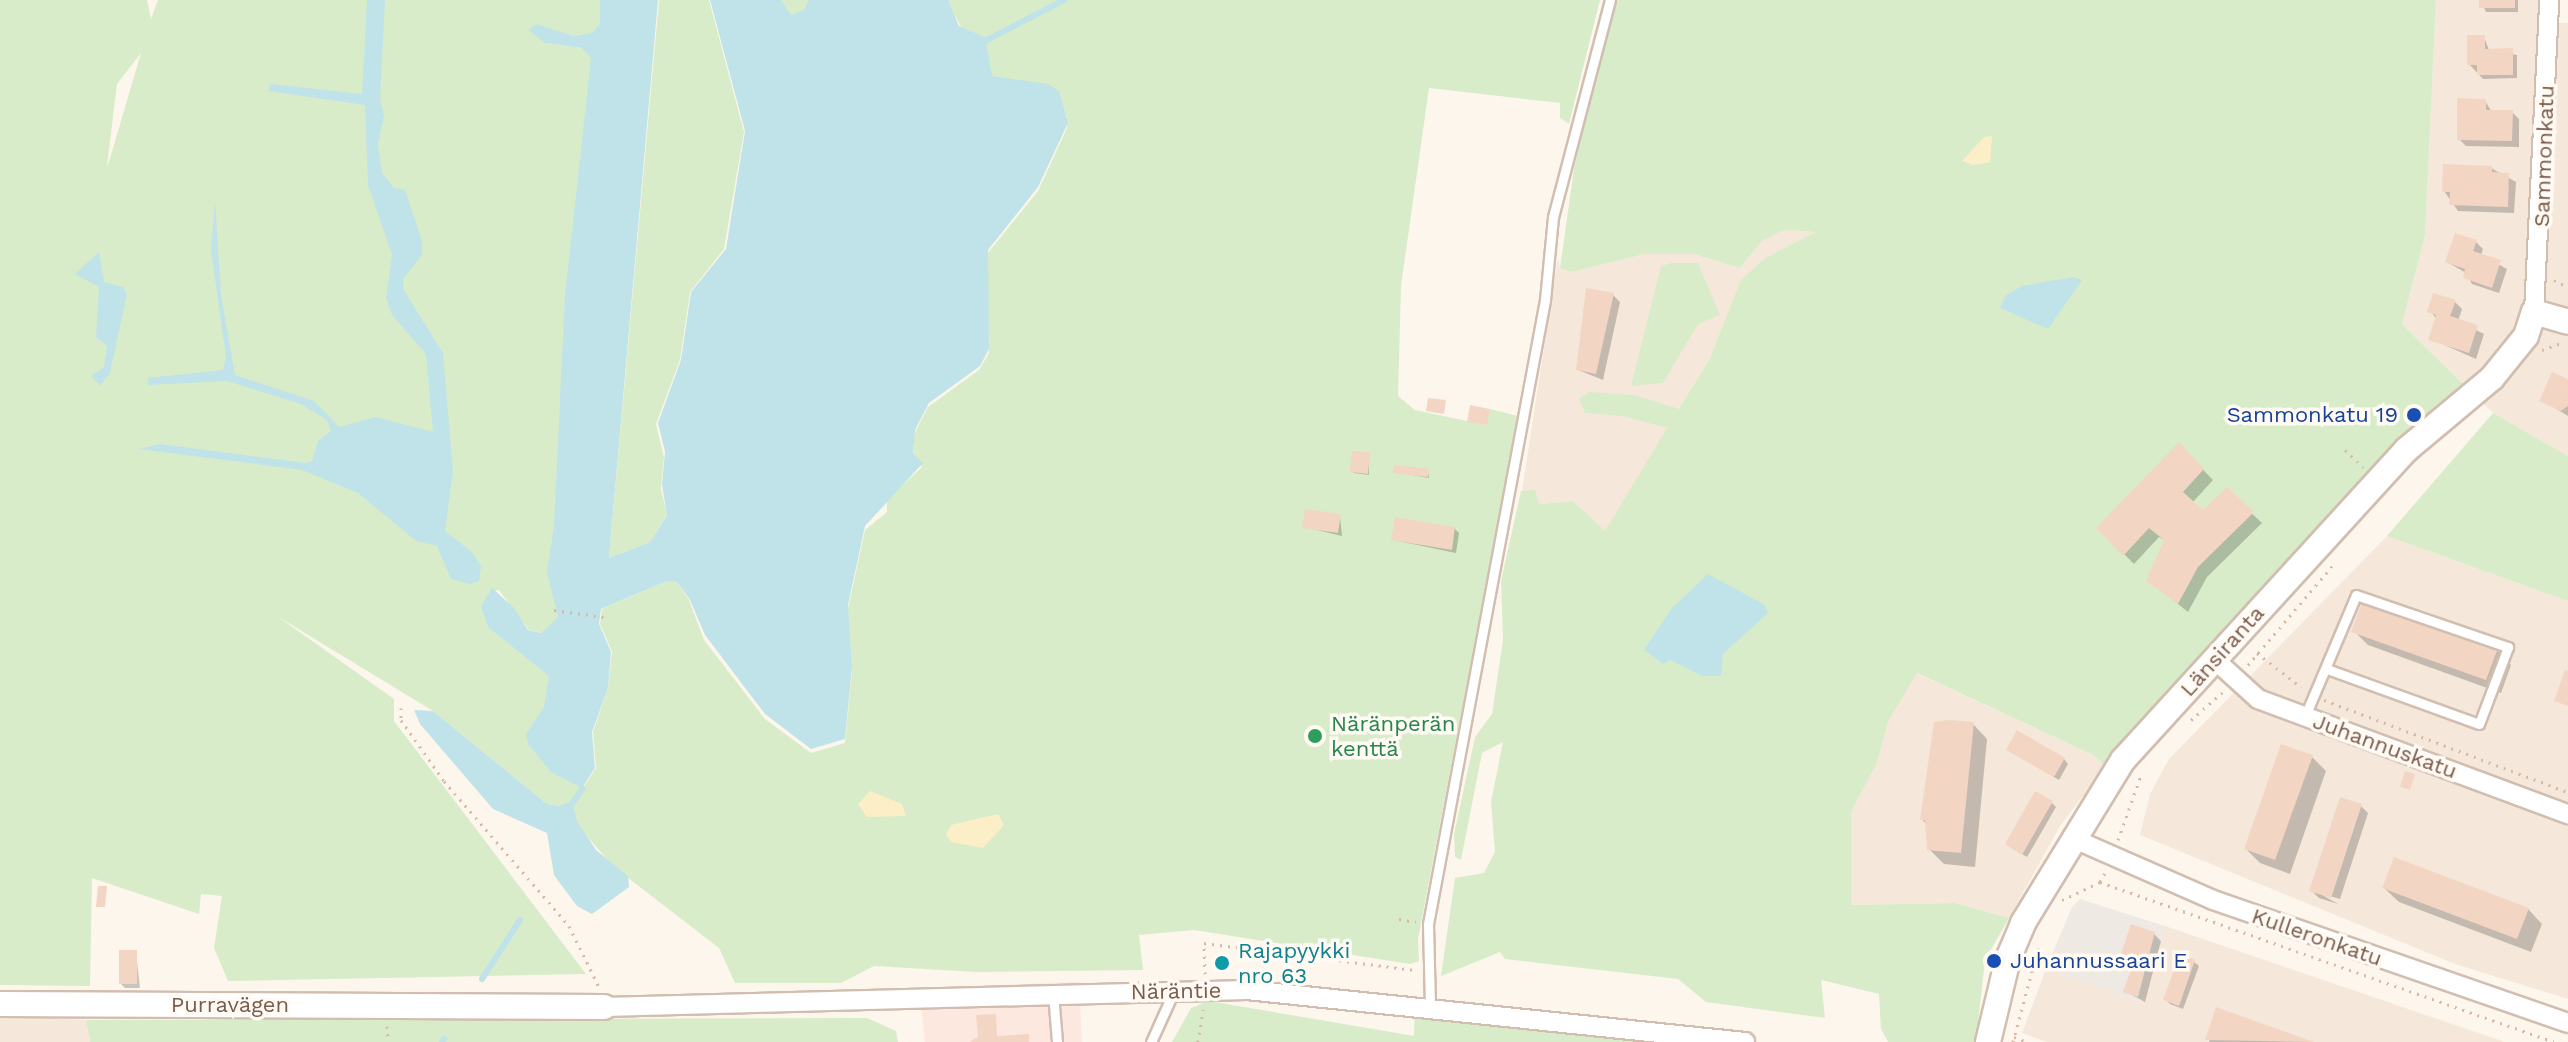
<!DOCTYPE html>
<html>
<head>
<meta charset="utf-8">
<style>
	body { margin:0 }
	#map { position:relative; width:2568px; height:1042px; overflow:hidden; background:#fdf6ec; font-family:"Work Sans",sans-serif }
	div>[style] { position:absolute }
	.residential>* { inset:0; background:#f5e8da }
	.commercial>* { inset:0; background:#fde8e0 }
	.industrial>* { inset:0; background:#efe9e4 }
	.green>* { inset:0; background:#d8ecc9 }
	.sand>* { inset:0; background:#fcefc7 }
	.water>* { inset:0; background:#bfe3e8 }
	.shadow>* { inset:0; background:#0003 }
	.stream>* { height:6px; margin:-3px; padding:0 3px; transform-origin:3px; border-radius:3px; background:#bfe3e8 }
	.building>* { inset:0; background:#f3d5c3 }
	.path>* { height:3px; margin-top:-1.5px; transform-origin:0; background:repeating-linear-gradient(90deg,#d9b8a5 0 2px,transparent 0 8px) }
	.roads { filter:drop-shadow(2px 0 #d1beb0) drop-shadow(-2px 0 #d1beb0) drop-shadow(0 2px #d1beb0) drop-shadow(0 -2px #d1beb0) }
	.service>* { height:9px; margin:-4.5px; padding:0 4.5px; transform-origin:4.5px; border-radius:4.5px; background:#fff }
	.minor>* { height:18px; margin:-9px; padding:0 9px; transform-origin:9px; border-radius:9px; background:#fff }
	.tertiary>* { height:24px; margin:-12px; padding:0 12px; transform-origin:12px; border-radius:12px; background:#fff }
	.dots>* { width:22px; height:22px; translate:-50% -50%; box-sizing:border-box; border:4px solid #fffaf3; border-radius:50% }
	span { translate:-50% -50%; white-space:nowrap; text-align:center; line-height:1.15; -webkit-text-stroke:7px #fffaf3; paint-order:stroke }
	.street-label { font-size:22px; color:#7a5c4d }
	.transit-label { font-size:22px; color:#164399 }
	.right { translate:-100% -50%; text-align:right }
	.left { translate:0 -50%; text-align:left }
	.leisure-label { font-size:22px; color:#27864d }
	.culture-label { font-size:22px; color:#0d838f }
</style>
</head>
<body>
<div id="map">
	<div class="residential">
		<i style="clip-path:polygon(2436px 0,2544px 0,2543px 22px,2568px 23px,2568px 456px,2493px 413px,2402px 324px,2425px 236px)"></i>
		<i style="clip-path:polygon(1784px 230px,1818px 232px,1765px 258px,1742px 280px,1710px 358px,1605px 532px,1573px 501px,1539px 504px,1522px 491px,1558px 257px,1560px 268px,1571px 272px,1645px 254px,1694px 254px,1740px 268px,1762px 241px)"></i>
		<i style="clip-path:polygon(2387px 536px,2568px 601px,2568px 999px,2455px 964px,2140px 835px,2150px 794px,2169px 759px)"></i>
		<i style="clip-path:polygon(1916px 673px,2093px 755px,2106px 766px,2060px 826px,2009px 918px,1955px 903px,1851px 905px,1851px 812px,1877px 763px,1888px 722px)"></i>
		<i style="clip-path:polygon(2165px 926px,2505px 1042px,2047px 1042px,2022px 1033px,2046px 969px,2139px 1001px)"></i>
		<i style="clip-path:polygon(0 1016px,86px 1020px,90px 1042px,0 1042px)"></i>
	</div>
	<div class="commercial">
		<i style="clip-path:polygon(1079px 982px,1082px 1042px,925px 1042px,919px 988px)"></i>
	</div>
	<div class="industrial">
		<i style="clip-path:polygon(2080px 899px,2165px 926px,2139px 1001px,2046px 969px,2072px 907px)"></i>
	</div>
	<div class="green">
		<i style="clip-path:polygon(evenodd,0 0,147px 0,151px 19px,158px 0,601px 0,601px 24px,593px 34px,575px 36px,534px 25px,546px 43px,583px 48px,592px 58px,559px 617px,543px 633px,529px 630px,499px 590px,489px 592px,550px 676px,552px 772px,583px 788px,596px 768px,593px 732px,608px 688px,612px 652px,600px 624px,602px 609px,667px 581px,677px 582px,689px 600px,704px 640px,765px 719px,811px 753px,845px 743px,852px 671px,848px 609px,865px 530px,887px 512px,887px 500px,922px 467px,913px 458px,914px 434px,928px 407px,979px 370px,989px 353px,987px 254px,1038px 191px,1067px 128px,1067px 116px,992px 81px,946px 0,1600px 0,1569px 124px,1560px 118px,1560px 103px,1429px 88px,1401px 286px,1398px 396px,1415px 410px,1486px 425px,1490px 409px,1518px 416px,1418px 939px,1419px 961px,1410px 964px,1194px 930px,1139px 935px,1143px 970px,977px 972px,874px 966px,841px 983px,735px 983px,719px 948px,614px 867px,560px 806px,547px 804px,433px 711px,277px 616px,394px 699px,394px 721px,586px 974px,228px 981px,214px 948px,222px 896px,201px 894px,199px 914px,92px 878px,90px 986px,0 985px,0 0,141px 53px,108px 165px,107px 166px,117px 84px,141px 53px)"></i>
		<i style="clip-path:polygon(659px 0,709px 0,744px 132px,724px 249px,690px 292px,680px 360px,656px 424px,664px 457px,661px 489px,667px 514px,650px 542px,609px 558px)"></i>
		<i style="clip-path:polygon(778px 0,811px 0,803px 15px,790px 19px)"></i>
		<i style="clip-path:polygon(1613px 0,2436px 0,2425px 236px,2402px 324px,2464px 385px,2371px 467px,2106px 766px,2093px 755px,1917px 673px,1888px 722px,1877px 763px,1851px 812px,1851px 905px,1955px 903px,2009px 918px,1985px 960px,1976px 1042px,1888px 1042px,1881px 1029px,1879px 994px,1821px 980px,1825px 1018px,1706px 1002px,1678px 979px,1505px 959px,1500px 952px,1441px 976px,1455px 878px,1484px 873px,1495px 852px,1491px 802px,1503px 742px,1482px 753px,1461px 860px,1455px 857px,1454px 834px,1475px 737px,1492px 714px,1503px 640px,1501px 581px,1521px 491px,1535px 490px,1539px 504px,1573px 501px,1605px 531px,1667px 428px,1623px 416px,1585px 413px,1579px 399px,1589px 392px,1635px 395px,1679px 409px,1710px 358px,1741px 280px,1765px 258px,1816px 232px,1784px 230px,1762px 241px,1740px 268px,1694px 254px,1645px 254px,1571px 272px,1560px 268px,1574px 169px)"></i>
		<i style="clip-path:polygon(1671px 263px,1698px 263px,1720px 315px,1698px 324px,1663px 383px,1631px 386px,1661px 266px)"></i>
		<i style="clip-path:polygon(2493px 413px,2568px 456px,2568px 601px,2387px 536px)"></i>
		<i style="clip-path:polygon(1415px 1000px,1707px 1042px,1172px 1042px,1191px 1008px,1209px 1001px,1414px 1036px)"></i>
		<i style="clip-path:polygon(867px 1018px,896px 1031px,898px 1042px,90px 1042px,86px 1020px)"></i>
	</div>
	<div class="sand">
		<i style="clip-path:polygon(1992px 136px,1990px 162px,1973px 165px,1962px 161px,1984px 137px)"></i>
		<i style="clip-path:polygon(870px 791px,902px 804px,906px 816px,867px 817px,858px 804px)"></i>
		<i style="clip-path:polygon(998px 814px,1004px 825px,983px 848px,951px 842px,946px 835px,951px 825px)"></i>
	</div>
	<div class="water">
		<i style="clip-path:polygon(367px 0,385px 0,380px 100px,384px 116px,378px 144px,382px 173px,394px 188px,405px 190px,422px 241px,422px 255px,403px 279px,403px 289px,443px 353px,453px 471px,445px 531px,472px 552px,481px 566px,479px 581px,470px 584px,451px 579px,437px 546px,416px 541px,358px 493px,302px 470px,139px 449px,160px 444px,306px 463px,312px 461px,318px 441px,331px 431px,327px 420px,301px 404px,227px 381px,149px 385px,147px 378px,223px 370px,226px 357px,211px 250px,215px 201px,221px 295px,235px 375px,314px 401px,339px 427px,376px 417px,433px 432px,426px 354px,392px 315px,386px 298px,392px 255px,368px 185px,365px 105px,268px 91px,271px 84px,362px 94px)"></i>
		<i style="clip-path:polygon(600px 0,658px 0,609px 558px,650px 542px,667px 515px,662px 485px,665px 452px,658px 423px,681px 360px,691px 292px,726px 249px,745px 131px,710px 0,781px 0,791px 15px,804px 10px,809px 0,948px 0,959px 26px,985px 37px,992px 76px,1048px 84px,1059px 91px,1068px 123px,1038px 187px,988px 250px,989px 349px,980px 366px,929px 403px,915px 430px,913px 454px,923px 463px,865px 526px,848px 605px,852px 667px,845px 739px,811px 749px,765px 714px,705px 635px,690px 600px,677px 582px,667px 581px,601px 609px,599px 624px,611px 652px,608px 688px,592px 732px,595px 768px,582px 788px,551px 772px,528px 744px,526px 734px,544px 707px,549px 676px,488px 627px,481px 606px,492px 588px,514px 608px,528px 630px,542px 633px,558px 617px,547px 572px,554px 526px,565px 295px,591px 58px,582px 48px,545px 43px,528px 30px,536px 24px,574px 36px,592px 33px,600px 24px)"></i>
		<i style="clip-path:polygon(99px 252px,104px 282px,123px 287px,127px 294px,110px 373px,100px 386px,91px 376px,104px 367px,107px 346px,96px 337px,99px 287px,75px 274px)"></i>
		<i style="clip-path:polygon(2073px 277px,2082px 280px,2048px 329px,2000px 308px,2006px 295px,2022px 286px)"></i>
		<i style="clip-path:polygon(1708px 574px,1765px 605px,1768px 613px,1723px 654px,1721px 676px,1703px 676px,1670px 660px,1663px 664px,1644px 650px,1671px 609px)"></i>
		<i style="clip-path:polygon(414px 710px,433px 711px,547px 804px,560px 806px,572px 801px,577px 821px,596px 850px,628px 876px,629px 887px,592px 914px,577px 906px,554px 875px,547px 833px,493px 809px,420px 724px)"></i>
	</div>
	<div class="shadow">
		<i style="clip-path:polygon(2481px 0,2518px 0,2518px 12px,2486px 12px)"></i>
		<i style="clip-path:polygon(2484px 37px,2489px 50px,2517px 55px,2517px 78px,2483px 79px,2469px 64px)"></i>
		<i style="clip-path:polygon(2485px 101px,2492px 112px,2512px 112px,2519px 119px,2519px 147px,2466px 146px,2459px 139px)"></i>
		<i style="clip-path:polygon(2491px 168px,2516px 182px,2514px 213px,2458px 211px,2444px 191px)"></i>
		<i style="clip-path:polygon(2476px 242px,2483px 249px,2481px 255px,2507px 269px,2499px 293px,2472px 284px,2466px 273px,2447px 262px)"></i>
		<i style="clip-path:polygon(1588px 291px,1613px 295px,1620px 302px,1603px 380px,1578px 370px)"></i>
		<i style="clip-path:polygon(2455px 302px,2462px 309px,2458px 321px,2484px 334px,2476px 359px,2431px 339px,2437px 319px,2430px 311px)"></i>
		<i style="clip-path:polygon(2568px 381px,2568px 416px,2542px 400px)"></i>
		<i style="clip-path:polygon(2179px 445px,2213px 480px,2192px 503px,2203px 513px,2227px 490px,2262px 523px,2207px 577px,2188px 612px,2148px 580px,2166px 541px,2159px 537px,2134px 564px,2098px 528px)"></i>
		<i style="clip-path:polygon(1369px 454px,1369px 475px,1354px 473px,1352px 471px)"></i>
		<i style="clip-path:polygon(1428px 471px,1429px 478px,1395px 472px)"></i>
		<i style="clip-path:polygon(1340px 516px,1342px 536px,1304px 527px)"></i>
		<i style="clip-path:polygon(1454px 528px,1459px 533px,1456px 553px,1393px 540px)"></i>
		<i style="clip-path:polygon(2354px 631px,2497px 650px,2511px 665px,2501px 693px,2368px 645px)"></i>
		<i style="clip-path:polygon(1973px 724px,1987px 739px,1975px 867px,1944px 864px,1929px 849px,1927px 825px,1922px 819px)"></i>
		<i style="clip-path:polygon(2008px 750px,2064px 759px,2068px 764px,2059px 780px)"></i>
		<i style="clip-path:polygon(2311px 756px,2326px 771px,2290px 874px,2260px 863px,2246px 849px)"></i>
		<i style="clip-path:polygon(2052px 803px,2056px 807px,2027px 857px,2012px 848px,2007px 844px)"></i>
		<i style="clip-path:polygon(2361px 806px,2368px 813px,2340px 899px,2317px 892px,2338px 904px,2319px 898px,2312px 891px)"></i>
		<i style="clip-path:polygon(2384px 888px,2528px 909px,2542px 924px,2531px 952px,2399px 902px)"></i>
		<i style="clip-path:polygon(2154px 934px,2161px 941px,2145px 1002px,2125px 991px,2134px 965px,2122px 956px)"></i>
		<i style="clip-path:polygon(136px 952px,140px 988px,125px 988px,121px 984px)"></i>
		<i style="clip-path:polygon(2194px 962px,2199px 966px,2183px 1009px,2170px 1004px,2166px 1000px)"></i>
		<i style="clip-path:polygon(2218px 1010px,2310px 1042px,2209px 1042px)"></i>
	</div>
	<div class="stream">
		<i style="left:985px;top:41px;width:89px;rotate:-27.4deg"></i>
		<i style="left:569px;top:808px;width:24px;rotate:-55deg"></i>
		<i style="left:482px;top:979px;width:70px;rotate:-57.2deg"></i>
		<i style="left:442px;top:1042px;width:4px;rotate:-56deg"></i>
	</div>
	<div class="building">
		<i style="clip-path:polygon(2479px 0,2515px 0,2515px 8px,2479px 8px)"></i>
		<i style="clip-path:polygon(2467px 35px,2485px 35px,2485px 49px,2513px 48px,2513px 75px,2477px 75px,2477px 65px,2467px 65px)"></i>
		<i style="clip-path:polygon(2457px 98px,2486px 99px,2486px 110px,2513px 110px,2512px 141px,2457px 140px)"></i>
		<i style="clip-path:polygon(2443px 164px,2492px 166px,2492px 172px,2509px 173px,2508px 207px,2449px 205px,2450px 192px,2442px 192px)"></i>
		<i style="clip-path:polygon(2455px 233px,2477px 240px,2473px 251px,2501px 260px,2492px 288px,2463px 278px,2465px 269px,2445px 262px)"></i>
		<i style="clip-path:polygon(1586px 288px,1614px 293px,1596px 374px,1576px 370px)"></i>
		<i style="clip-path:polygon(2433px 293px,2456px 300px,2450px 316px,2478px 325px,2469px 353px,2428px 340px,2436px 315px,2427px 312px)"></i>
		<i style="clip-path:polygon(2552px 372px,2568px 379px,2568px 406px,2561px 411px,2539px 401px)"></i>
		<i style="clip-path:polygon(1428px 398px,1446px 400px,1444px 414px,1426px 411px)"></i>
		<i style="clip-path:polygon(1470px 405px,1490px 409px,1487px 425px,1467px 422px)"></i>
		<i style="clip-path:polygon(2179px 442px,2204px 469px,2183px 492px,2203px 510px,2227px 487px,2254px 512px,2198px 567px,2178px 604px,2146px 581px,2164px 540px,2149px 528px,2123px 556px,2096px 528px)"></i>
		<i style="clip-path:polygon(1352px 451px,1370px 452px,1368px 474px,1350px 472px)"></i>
		<i style="clip-path:polygon(1394px 465px,1429px 469px,1428px 477px,1393px 473px)"></i>
		<i style="clip-path:polygon(1305px 509px,1341px 514px,1338px 533px,1302px 528px)"></i>
		<i style="clip-path:polygon(1395px 517px,1455px 527px,1452px 550px,1391px 540px)"></i>
		<i style="clip-path:polygon(2363px 600px,2498px 648px,2486px 680px,2351px 632px)"></i>
		<i style="clip-path:polygon(2565px 670px,2568px 671px,2568px 706px,2554px 701px)"></i>
		<i style="clip-path:polygon(1949px 720px,1974px 722px,1961px 853px,1927px 850px,1925px 820px,1920px 820px,1934px 722px)"></i>
		<i style="clip-path:polygon(2017px 730px,2065px 758px,2054px 777px,2006px 750px)"></i>
		<i style="clip-path:polygon(2281px 744px,2313px 755px,2275px 860px,2244px 849px)"></i>
		<i style="clip-path:polygon(2405px 771px,2415px 774px,2410px 790px,2400px 787px)"></i>
		<i style="clip-path:polygon(2035px 791px,2053px 801px,2022px 855px,2005px 844px)"></i>
		<i style="clip-path:polygon(2340px 797px,2362px 804px,2331px 898px,2309px 891px)"></i>
		<i style="clip-path:polygon(2394px 857px,2529px 908px,2517px 939px,2382px 888px)"></i>
		<i style="clip-path:polygon(98px 886px,107px 886px,105px 907px,96px 907px)"></i>
		<i style="clip-path:polygon(2131px 924px,2155px 932px,2138px 997px,2123px 992px,2134px 961px,2120px 957px)"></i>
		<i style="clip-path:polygon(119px 950px,137px 950px,137px 984px,119px 984px)"></i>
		<i style="clip-path:polygon(2180px 954px,2195px 960px,2179px 1006px,2163px 1000px)"></i>
		<i style="clip-path:polygon(2216px 1007px,2314px 1042px,2205px 1040px)"></i>
		<i style="clip-path:polygon(996px 1014px,997px 1036px,1029px 1034px,1029px 1042px,969px 1042px,978px 1037px,976px 1015px)"></i>
	</div>
	<div class="path">
		<i style="left:2554px;top:280px;width:16px;rotate:27deg"></i>
		<i style="left:2542px;top:350px;width:20px;rotate:-20deg"></i>
		<i style="left:2345px;top:450px;width:25px;rotate:43deg"></i>
		<i style="left:554px;top:610px;width:50px;rotate:8deg"></i>
		<i style="left:2257px;top:653px;width:56px;rotate:37.7deg"></i>
		<i style="left:2248px;top:665px;width:133px;rotate:-49.6deg"></i>
		<i style="left:2324px;top:700px;width:261px;rotate:20.7deg"></i>
		<i style="left:401px;top:708px;width:12px;rotate:90deg"></i>
		<i style="left:401px;top:720px;width:75px;rotate:54.8deg"></i>
		<i style="left:444px;top:781px;width:191px;rotate:49.2deg"></i>
		<i style="left:569px;top:926px;width:68px;rotate:63.8deg"></i>
		<i style="left:2191px;top:720px;width:44px;rotate:-41.3deg"></i>
		<i style="left:2118px;top:840px;width:69px;rotate:-70.5deg"></i>
		<i style="left:2100px;top:882px;width:481px;rotate:19.4deg"></i>
		<i style="left:2062px;top:900px;width:42px;rotate:-25.3deg"></i>
		<i style="left:2100px;top:882px;width:10px;rotate:-61deg"></i>
		<i style="left:1399px;top:919px;width:17px;rotate:10deg"></i>
		<i style="left:1205px;top:974px;width:31px;rotate:-92deg"></i>
		<i style="left:1204px;top:943px;width:214px;rotate:7.3deg"></i>
		<i style="left:387px;top:1026px;width:16px;rotate:86deg"></i>
		<i style="left:2014px;top:1037px;width:14px;rotate:21deg"></i>
		<i style="left:1198px;top:1042px;width:33px;rotate:-81deg"></i>
		<i style="left:2013px;top:1042px;width:100px;rotate:-75deg"></i>
	</div>
	<div class="roads">
		<div class="service">
			<i style="left:2305px;top:716px;width:131px;rotate:-67.1deg"></i>
			<i style="left:2356px;top:595px;width:161px;rotate:18.9deg"></i>
			<i style="left:2508px;top:647px;width:82px;rotate:110.6deg"></i>
			<i style="left:2479px;top:724px;width:162px;rotate:-160.1deg"></i>
			<i style="left:1053px;top:993px;width:49px;rotate:85.3deg"></i>
			<i style="left:1430px;top:1006px;width:82px;rotate:-91.4deg"></i>
			<i style="left:1428px;top:924px;width:635px;rotate:-79.38deg"></i>
			<i style="left:1545px;top:300px;width:83px;rotate:-84.5deg"></i>
			<i style="left:1553px;top:217px;width:224px;rotate:-75.3deg"></i>
			<i style="left:1151px;top:1042px;width:56px;rotate:-65.7deg"></i>
		</div>
		<div class="minor">
			<i style="left:2534px;top:312px;width:312px;rotate:-87.2deg"></i>
			<i style="left:2214px;top:659px;width:59px;rotate:42.3deg"></i>
			<i style="left:2258px;top:699px;width:331px;rotate:20.4deg"></i>
			<i style="left:2072px;top:838px;width:154px;rotate:23.7deg"></i>
			<i style="left:2213px;top:900px;width:376px;rotate:19.1deg"></i>
			<i style="left:604px;top:1007px;width:643px;rotate:-1.51deg"></i>
			<i style="left:1247px;top:990px;width:501px;rotate:5.96deg"></i>
		</div>
		<div class="tertiary">
			<i style="left:0;top:1004px;width:604px;rotate:0.28deg"></i>
			<i style="left:1988px;top:1042px;width:85px;rotate:-76.5deg"></i>
			<i style="left:2008px;top:959px;width:39px;rotate:-67deg"></i>
			<i style="left:2023px;top:923px;width:191px;rotate:-58.5deg"></i>
			<i style="left:2123px;top:760px;width:420px;rotate:-47.6deg"></i>
			<i style="left:2406px;top:450px;width:112px;rotate:-39.9deg"></i>
			<i style="left:2492px;top:378px;width:54px;rotate:-51deg"></i>
			<i style="left:2526px;top:336px;width:25px;rotate:-72deg"></i>
			<i style="left:2534px;top:312px;width:35px;rotate:16deg"></i>
		</div>
	</div>
	<div class="dots">
		<i style="left:2414px;top:415px;background:#1a4fb4"></i>
		<i style="left:1315px;top:736px;background:#2e9e5b"></i>
		<i style="left:1994px;top:961px;background:#1a4fb4"></i>
		<i style="left:1222px;top:963px;background:#0f9aa8"></i>
	</div>
	<div class="street-label">
		<span style="left:2544px;top:156px;rotate:-88deg">Sammonkatu</span>
		<span style="left:2222px;top:651px;rotate:-48deg">Länsiranta</span>
		<span style="left:2385px;top:746px;rotate:20deg">Juhannuskatu</span>
		<span style="left:2317px;top:937px;rotate:19deg">Kulleronkatu</span>
		<span style="left:1176px;top:991px;rotate:-1deg">Näräntie</span>
		<span style="left:230px;top:1005px">Purravägen</span>
	</div>
	<div class="transit-label">
		<span class="right" style="left:2398px;top:415px">Sammonkatu 19</span>
		<span class="left" style="left:2010px;top:961px">Juhannussaari E</span>
	</div>
	<div class="leisure-label">
		<span class="left" style="left:1331px;top:736px">Näränperän<br>kenttä</span>
	</div>
	<div class="culture-label">
		<span class="left" style="left:1238px;top:963px">Rajapyykki<br>nro 63</span>
	</div>
</div>
</body>
</html>
